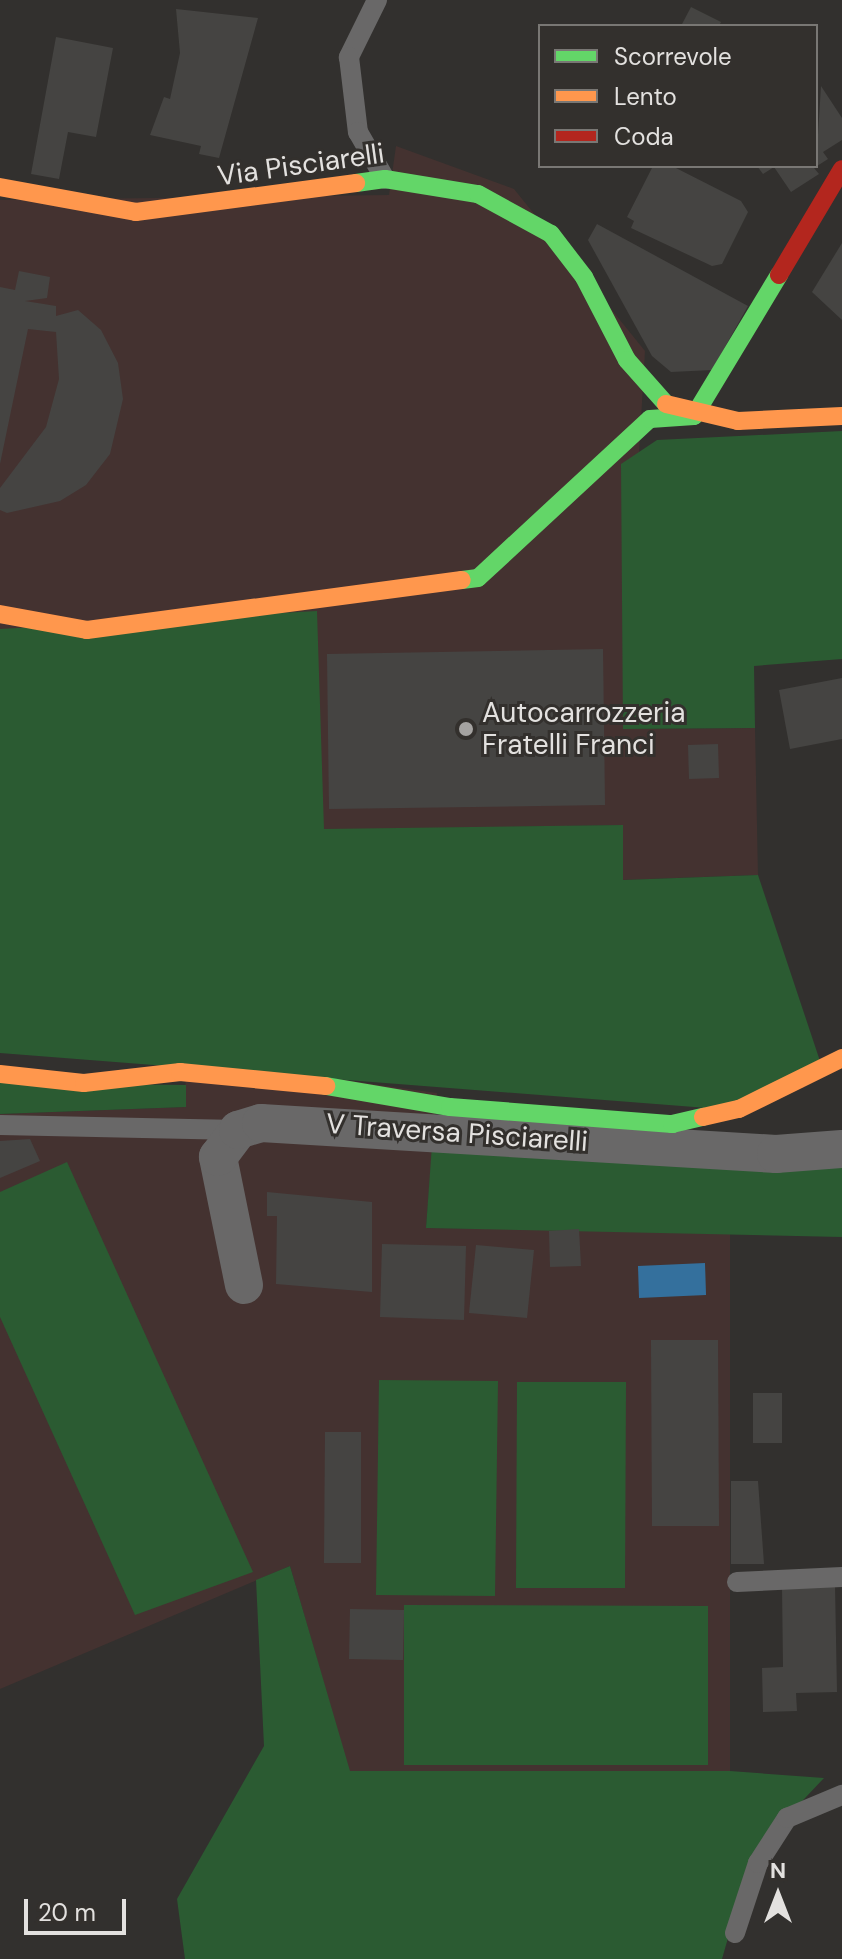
<!DOCTYPE html>
<html>
<head>
<meta charset="utf-8">
<style>
	body { margin:0 }
	#map { position:relative; width:842px; height:1959px; overflow:hidden; background:#32302e; font-family:"DM Sans",sans-serif }
	div>[style] { position:absolute }
	.commercial>* { inset:0; background:#443230 }
	.green>* { inset:0; background:#2b5b32 }
	.water>* { inset:0; background:#34709d }
	.building>* { inset:0; background:#454442 }
	.lane>* { height:20px; margin:-10px; padding:0 10px; transform-origin:10px; border-radius:10px; background:#696868 }
	.street>* { height:38px; margin:-19px; padding:0 19px; transform-origin:19px; border-radius:19px; background:#696868 }
	.fast>* { height:18px; margin:-9px; padding:0 9px; transform-origin:9px; border-radius:9px; background:#63d668 }
	.slow>* { height:18px; margin:-9px; padding:0 9px; transform-origin:9px; border-radius:9px; background:#ff974d }
	.jam>* { height:18px; margin:-9px; padding:0 9px; transform-origin:9px; border-radius:9px; background:#b3261e }
	.dots>* { width:22px; height:22px; translate:-50% -50%; box-sizing:border-box; border:4px solid #33302d; border-radius:50% }
	span { translate:-50% -50%; white-space:nowrap; text-align:center; line-height:1.15; -webkit-text-stroke:6px #33302d; paint-order:stroke }
	.street-label { font-size:28px; color:#e3e1df }
	.poi-label { font-size:28px; color:#e3e1df }
	.left { translate:0 -50%; text-align:left }
	.legend { position:absolute; left:538px; top:24px; width:280px; height:144px; box-sizing:border-box; background:#33302d; border:2px solid #797774; margin:0; padding:10px 14px; list-style:none; font-size:24px; color:#e3e1df }
	.legend li { display:flex; align-items:center; gap:16px; height:40px }
	.legend b { width:40px; border:2px solid #797774 }
	.north { position:absolute; left:738px; top:1855px; width:80px; height:80px; -webkit-text-stroke:6px #33302d; paint-order:stroke; rotate:0deg; font-size:22px; font-weight:700; line-height:32px; text-align:center; color:#e3e1df }
	.north::after { content:''; display:block; margin:auto; width:28px; height:36px; background:#e3e1df; clip-path:polygon(50% 0,100% 100%,50% 72%,0 100%) }
	.scale { position:absolute; left:24px; top:1899px; width:102px; height:36px; box-sizing:border-box; border:4px solid #e3e1df; border-top:0; padding-left:10px; font-size:24px; line-height:28px; white-space:nowrap; color:#e3e1df; -webkit-text-stroke:6px #33302d; paint-order:stroke }
</style>
</head>
<body>
<div id="map">
	<div class="commercial">
		<i style="clip-path:polygon(396px 146px,514px 189px,645px 351px,623px 729px,755px 728px,758px 875px,622px 880px,623px 825px,324px 830px,0 629px,0 200px,389px 195px)"></i>
		<i style="clip-path:polygon(186px 1058px,437px 1093px,426px 1228px,730px 1231px,730px 1771px,349px 1771px,290px 1566px,0 1689px,0 1114px,185px 1107px)"></i>
	</div>
	<div class="green">
		<i style="clip-path:polygon(842px 431px,842px 659px,754px 666px,755px 728px,623px 729px,621px 464px,657px 440px)"></i>
		<i style="clip-path:polygon(317px 611px,324px 829px,623px 825px,623px 880px,758px 875px,821px 1064px,720px 1109px,0 1053px,0 629px)"></i>
		<i style="clip-path:polygon(0 1083px,186px 1085px,186px 1107px,0 1114px)"></i>
		<i style="clip-path:polygon(432px 1145px,842px 1157px,842px 1237px,426px 1228px)"></i>
		<i style="clip-path:polygon(67px 1162px,253px 1572px,135px 1615px,0 1317px,0 1192px)"></i>
		<i style="clip-path:polygon(379px 1380px,498px 1381px,495px 1596px,376px 1595px)"></i>
		<i style="clip-path:polygon(517px 1382px,626px 1382px,625px 1588px,516px 1588px)"></i>
		<i style="clip-path:polygon(290px 1566px,350px 1771px,730px 1771px,824px 1778px,752px 1854px,722px 1959px,185px 1959px,177px 1899px,264px 1746px,256px 1580px)"></i>
		<i style="clip-path:polygon(404px 1605px,708px 1606px,708px 1765px,404px 1765px)"></i>
	</div>
	<div class="water">
		<i style="clip-path:polygon(705px 1263px,706px 1295px,639px 1298px,638px 1266px)"></i>
	</div>
	<div class="building">
		<i style="clip-path:polygon(691px 7px,721px 22px,719px 26px,681px 26px)"></i>
		<i style="clip-path:polygon(176px 9px,258px 18px,219px 158px,199px 154px,201px 146px,150px 135px,164px 97px,170px 99px,180px 53px)"></i>
		<i style="clip-path:polygon(56px 37px,113px 48px,96px 137px,68px 132px,59px 179px,31px 174px)"></i>
		<i style="clip-path:polygon(821px 86px,842px 118px,842px 140px,823px 152px,828px 159px,814px 168px,819px 174px,791px 192px,774px 167px,763px 174px,757px 166px,816px 166px)"></i>
		<i style="clip-path:polygon(653px 166px,672px 166px,741px 201px,748px 212px,722px 264px,712px 266px,631px 228px,634px 221px,627px 217px)"></i>
		<i style="clip-path:polygon(597px 224px,748px 306px,712px 370px,671px 372px,652px 356px,588px 240px)"></i>
		<i style="clip-path:polygon(842px 243px,842px 320px,812px 292px)"></i>
		<i style="clip-path:polygon(19px 271px,50px 277px,47px 298px,25px 301px,56px 306px,56px 316px,78px 310px,101px 330px,118px 363px,123px 399px,110px 454px,86px 485px,60px 501px,7px 513px,0 510px,0 488px,46px 427px,59px 379px,56px 332px,28px 329px,0 464px,0 287px,15px 290px)"></i>
		<i style="clip-path:polygon(603px 649px,605px 805px,329px 809px,327px 654px)"></i>
		<i style="clip-path:polygon(842px 678px,842px 739px,790px 749px,779px 690px)"></i>
		<i style="clip-path:polygon(718px 744px,719px 778px,689px 779px,688px 745px)"></i>
		<i style="clip-path:polygon(30px 1139px,40px 1161px,0 1178px,0 1141px)"></i>
		<i style="clip-path:polygon(267px 1192px,372px 1202px,372px 1292px,276px 1284px,277px 1216px,267px 1216px)"></i>
		<i style="clip-path:polygon(579px 1229px,581px 1266px,550px 1267px,549px 1231px)"></i>
		<i style="clip-path:polygon(382px 1244px,466px 1246px,464px 1320px,380px 1317px)"></i>
		<i style="clip-path:polygon(476px 1245px,534px 1250px,527px 1318px,469px 1313px)"></i>
		<i style="clip-path:polygon(651px 1340px,718px 1340px,719px 1526px,652px 1526px)"></i>
		<i style="clip-path:polygon(753px 1393px,782px 1393px,782px 1443px,753px 1443px)"></i>
		<i style="clip-path:polygon(325px 1432px,361px 1432px,361px 1563px,324px 1563px)"></i>
		<i style="clip-path:polygon(731px 1481px,758px 1481px,764px 1564px,731px 1564px)"></i>
		<i style="clip-path:polygon(835px 1585px,837px 1692px,796px 1693px,797px 1711px,763px 1712px,762px 1668px,783px 1667px,782px 1587px)"></i>
		<i style="clip-path:polygon(350px 1609px,404px 1610px,403px 1660px,349px 1659px)"></i>
	</div>
	<div class="lane">
		<i style="left:377px;top:0;width:64px;rotate:116.2deg"></i>
		<i style="left:349px;top:57px;width:76px;rotate:83.2deg"></i>
		<i style="left:358px;top:132px;width:54px;rotate:60.1deg"></i>
		<i style="left:0;top:1125px;width:238px;rotate:1.2deg"></i>
		<i style="left:737px;top:1582px;width:105px;rotate:-2.7deg"></i>
		<i style="left:735px;top:1933px;width:74px;rotate:-71.8deg"></i>
		<i style="left:758px;top:1863px;width:54px;rotate:-57.2deg"></i>
		<i style="left:787px;top:1818px;width:60px;rotate:-22.7deg"></i>
	</div>
	<div class="street">
		<i style="left:244px;top:1285px;width:131px;rotate:-101.5deg"></i>
		<i style="left:218px;top:1157px;width:34px;rotate:-53deg"></i>
		<i style="left:238px;top:1130px;width:24px;rotate:-17deg"></i>
		<i style="left:261px;top:1123px;width:516px;rotate:3.44deg"></i>
		<i style="left:776px;top:1154px;width:66px;rotate:-4.3deg"></i>
	</div>
	<div class="fast">
		<i style="left:356px;top:183px;width:29px;rotate:-8deg"></i>
		<i style="left:385px;top:179px;width:94px;rotate:9.2deg"></i>
		<i style="left:478px;top:194px;width:83px;rotate:28.7deg"></i>
		<i style="left:551px;top:234px;width:54px;rotate:52.5deg"></i>
		<i style="left:584px;top:277px;width:93px;rotate:62.6deg"></i>
		<i style="left:627px;top:360px;width:59px;rotate:48.4deg"></i>
		<i style="left:462px;top:580px;width:16px;rotate:-7deg"></i>
		<i style="left:478px;top:578px;width:234px;rotate:-42.8deg"></i>
		<i style="left:650px;top:419px;width:44px;rotate:-3.9deg"></i>
		<i style="left:694px;top:416px;width:165px;rotate:-58.9deg"></i>
		<i style="left:326px;top:1086px;width:126px;rotate:9.6deg"></i>
		<i style="left:450px;top:1107px;width:223px;rotate:4.4deg"></i>
		<i style="left:672px;top:1124px;width:32px;rotate:-13deg"></i>
	</div>
	<div class="slow">
		<i style="left:0;top:187px;width:138px;rotate:10.4deg"></i>
		<i style="left:136px;top:212px;width:222px;rotate:-7.5deg"></i>
		<i style="left:666px;top:404px;width:74px;rotate:13.3deg"></i>
		<i style="left:738px;top:421px;width:104px;rotate:-2.8deg"></i>
		<i style="left:0;top:614px;width:88px;rotate:10.4deg"></i>
		<i style="left:87px;top:630px;width:378px;rotate:-7.6deg"></i>
		<i style="left:0;top:1074px;width:84px;rotate:6.1deg"></i>
		<i style="left:84px;top:1083px;width:97px;rotate:-6.5deg"></i>
		<i style="left:180px;top:1072px;width:147px;rotate:5.5deg"></i>
		<i style="left:703px;top:1117px;width:37px;rotate:-13deg"></i>
		<i style="left:739px;top:1109px;width:115px;rotate:-26.3deg"></i>
	</div>
	<div class="jam">
		<i style="left:779px;top:275px;width:123px;rotate:-59.3deg"></i>
	</div>
	<div class="dots">
		<i style="left:466px;top:729px;background:#a5a3a1"></i>
	</div>
	<div class="street-label">
		<span style="left:301px;top:165px;rotate:-8deg">Via Pisciarelli</span>
		<span style="left:457px;top:1133px;rotate:4deg">V Traversa Pisciarelli</span>
	</div>
	<div class="poi-label">
		<span class="left" style="left:482px;top:729px">Autocarrozzeria<br>Fratelli Franci</span>
	</div>
	<ul class="legend">
	<li><b style="height:10px;background:#63d668"></b>Scorrevole</li>
	<li><b style="height:10px;background:#ff974d"></b>Lento</li>
	<li><b style="height:10px;background:#b3261e"></b>Coda</li>
	</ul>
	<div class="north">N</div>
	<div class="scale">20 m</div>
</div>
</body>
</html>
